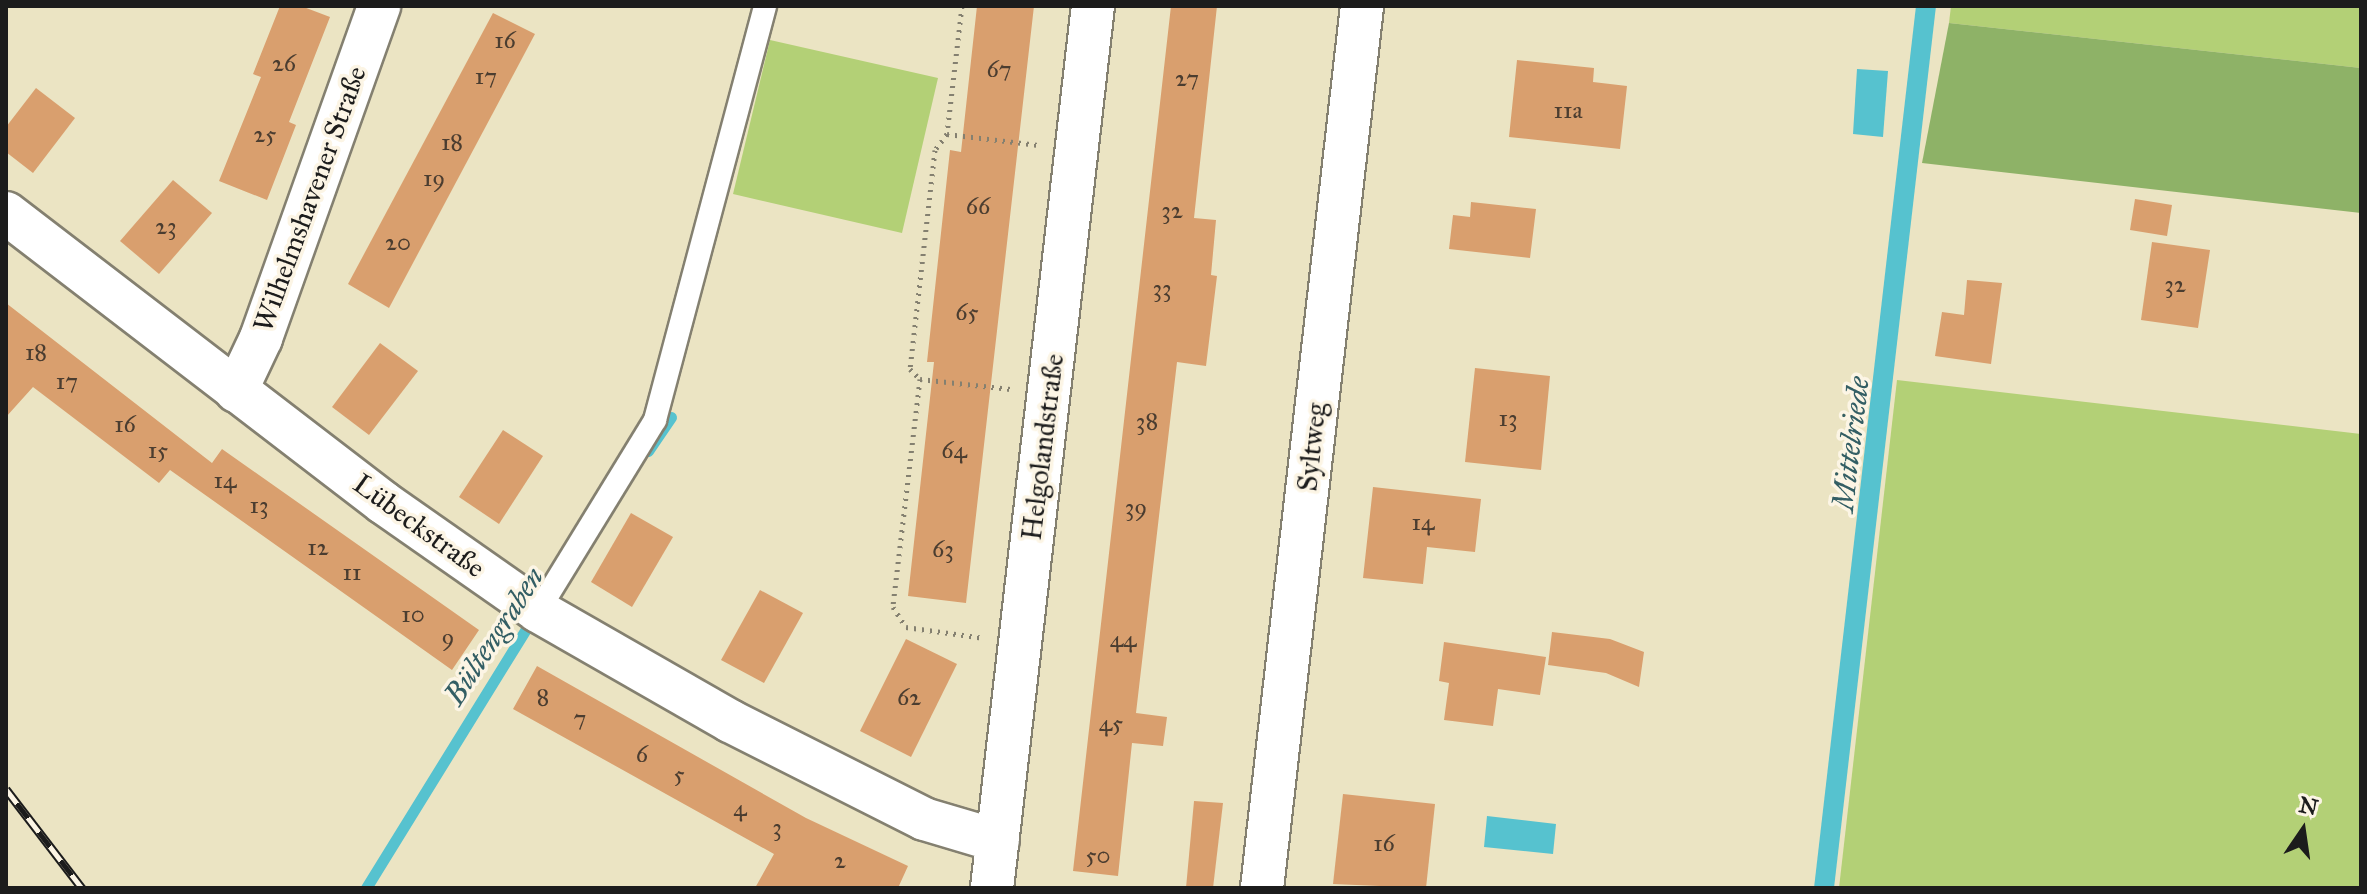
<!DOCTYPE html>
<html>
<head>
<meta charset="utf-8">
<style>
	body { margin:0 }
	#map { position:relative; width:2367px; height:894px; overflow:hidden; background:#ebe4c3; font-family:"IM FELL Great Primer",serif }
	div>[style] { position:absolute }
	.green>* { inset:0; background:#b3d076 }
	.forest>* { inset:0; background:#8eb267 }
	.water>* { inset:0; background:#56c2cf }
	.stream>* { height:11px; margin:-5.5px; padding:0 5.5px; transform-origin:5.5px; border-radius:5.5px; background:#56c2cf }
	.building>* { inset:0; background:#d99f6e }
	.path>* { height:5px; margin-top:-2.5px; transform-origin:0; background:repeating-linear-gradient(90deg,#848070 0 2px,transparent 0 8px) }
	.roads { filter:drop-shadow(2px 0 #848070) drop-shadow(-2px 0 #848070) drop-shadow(0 2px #848070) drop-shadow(0 -2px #848070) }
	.service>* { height:22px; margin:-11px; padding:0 11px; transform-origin:11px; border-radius:11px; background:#fff }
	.minor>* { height:42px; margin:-21px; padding:0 21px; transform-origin:21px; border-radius:21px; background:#fff }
	.rail>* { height:9px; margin-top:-4.5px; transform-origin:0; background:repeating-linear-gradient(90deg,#fcf5e5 0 18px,#1c1c1c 0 36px); box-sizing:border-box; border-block:2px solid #1c1c1c }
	span { translate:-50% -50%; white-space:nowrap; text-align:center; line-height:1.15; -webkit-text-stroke:7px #fcf5e5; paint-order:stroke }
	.number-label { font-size:24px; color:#4b3d30 }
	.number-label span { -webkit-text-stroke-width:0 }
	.street-label { font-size:28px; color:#1c1c1c }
	.water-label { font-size:30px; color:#335e64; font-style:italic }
	.frame { position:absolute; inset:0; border:8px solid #1c1c1c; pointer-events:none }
	.north { position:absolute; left:2263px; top:790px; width:80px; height:80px; -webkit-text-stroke:6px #fcf5e5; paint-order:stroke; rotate:13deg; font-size:22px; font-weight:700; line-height:32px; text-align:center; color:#1c1c1c }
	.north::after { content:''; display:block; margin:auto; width:28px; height:36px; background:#1c1c1c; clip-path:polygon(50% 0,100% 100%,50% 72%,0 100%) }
</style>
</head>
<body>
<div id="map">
	<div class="green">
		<i style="clip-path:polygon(1951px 6px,2361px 6px,2361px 68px,1949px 23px)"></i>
		<i style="clip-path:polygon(770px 40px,938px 78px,902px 233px,733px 194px)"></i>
		<i style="clip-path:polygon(1897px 380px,2361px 434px,2361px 888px,1839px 888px)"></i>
	</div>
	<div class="forest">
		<i style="clip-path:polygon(1949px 23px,2361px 68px,2361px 213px,1922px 163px)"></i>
	</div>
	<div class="water">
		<i style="clip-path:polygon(1916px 6px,1936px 6px,1834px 888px,1814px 888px)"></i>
		<i style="clip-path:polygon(1857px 69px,1888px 71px,1883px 137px,1853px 134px)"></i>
		<i style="clip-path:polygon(1487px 816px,1556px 824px,1553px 854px,1484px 847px)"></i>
	</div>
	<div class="stream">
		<i style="left:648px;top:451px;width:41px;rotate:-55.9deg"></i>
		<i style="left:366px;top:888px;width:320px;rotate:-58.3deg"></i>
	</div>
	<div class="building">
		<i style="clip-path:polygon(280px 6px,301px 6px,330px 17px,289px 122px,296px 125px,267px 200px,219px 181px,261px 77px,253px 74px)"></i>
		<i style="clip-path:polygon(977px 6px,1034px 6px,966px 603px,908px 596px,934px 362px,927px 362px,950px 150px,961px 152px)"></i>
		<i style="clip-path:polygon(1171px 6px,1217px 6px,1194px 218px,1216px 220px,1211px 275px,1217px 276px,1206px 366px,1177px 362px,1136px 713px,1167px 717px,1163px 746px,1132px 743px,1118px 876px,1073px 871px)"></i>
		<i style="clip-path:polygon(493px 13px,535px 34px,389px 308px,348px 284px)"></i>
		<i style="clip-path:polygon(1517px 60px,1594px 68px,1593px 82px,1627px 86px,1620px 149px,1509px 137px)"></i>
		<i style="clip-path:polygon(36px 88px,75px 118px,33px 173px,6px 152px,6px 127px)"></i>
		<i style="clip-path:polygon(173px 180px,212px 213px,159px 274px,120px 241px)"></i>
		<i style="clip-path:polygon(2135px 199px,2172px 205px,2167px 236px,2130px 230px)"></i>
		<i style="clip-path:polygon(1471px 202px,1536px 209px,1530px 258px,1449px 249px,1453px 215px,1470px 217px)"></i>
		<i style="clip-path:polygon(2152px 242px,2210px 250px,2198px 328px,2141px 320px)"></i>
		<i style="clip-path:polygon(1967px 280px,2002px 283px,1991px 364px,1935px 356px,1942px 312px,1964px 315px)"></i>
		<i style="clip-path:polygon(6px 303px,212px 463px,222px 449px,479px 630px,452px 670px,170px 470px,159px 483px,33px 387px,6px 417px)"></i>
		<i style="clip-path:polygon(380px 343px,418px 371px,369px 435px,332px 407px)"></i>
		<i style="clip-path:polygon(1475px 368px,1550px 376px,1541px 470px,1465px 462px)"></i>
		<i style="clip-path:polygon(503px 430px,543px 456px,499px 524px,459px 497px)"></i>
		<i style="clip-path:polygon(1373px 487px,1481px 499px,1475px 552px,1427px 547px,1423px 584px,1363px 578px)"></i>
		<i style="clip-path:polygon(631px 513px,673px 537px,632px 607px,591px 582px)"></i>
		<i style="clip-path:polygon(760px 590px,803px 613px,764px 683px,721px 660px)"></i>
		<i style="clip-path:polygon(1552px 632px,1610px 639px,1644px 652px,1639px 687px,1606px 673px,1548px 665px)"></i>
		<i style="clip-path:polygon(906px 639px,957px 664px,911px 757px,860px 731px)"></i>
		<i style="clip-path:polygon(1444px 642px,1546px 657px,1540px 695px,1498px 689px,1493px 726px,1444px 720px,1449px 683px,1439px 681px)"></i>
		<i style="clip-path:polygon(537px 666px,806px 818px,908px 866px,898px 888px,755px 888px,774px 854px,513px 709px)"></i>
		<i style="clip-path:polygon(1343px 794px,1435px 804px,1426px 888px,1333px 884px)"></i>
		<i style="clip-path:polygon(1194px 801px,1223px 803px,1213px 888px,1186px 888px)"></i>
	</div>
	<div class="path">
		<i style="left:962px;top:6px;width:129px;rotate:96.7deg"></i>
		<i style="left:947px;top:134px;width:20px;rotate:127deg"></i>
		<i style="left:935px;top:150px;width:220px;rotate:96.5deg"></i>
		<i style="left:910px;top:369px;width:14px;rotate:45deg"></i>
		<i style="left:920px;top:379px;width:230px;rotate:96.8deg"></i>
		<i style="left:893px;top:607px;width:24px;rotate:57deg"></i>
		<i style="left:906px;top:627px;width:79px;rotate:8deg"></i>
		<i style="left:947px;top:134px;width:92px;rotate:6.9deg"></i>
		<i style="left:920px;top:379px;width:91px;rotate:6.3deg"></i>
	</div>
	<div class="roads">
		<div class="service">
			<i style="left:538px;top:611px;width:224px;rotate:-58.5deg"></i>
			<i style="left:655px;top:420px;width:428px;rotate:-75.1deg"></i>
		</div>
		<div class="minor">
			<i style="left:6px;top:213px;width:476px;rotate:37.5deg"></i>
			<i style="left:384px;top:503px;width:188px;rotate:35deg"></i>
			<i style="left:538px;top:611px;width:221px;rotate:29.8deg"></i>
			<i style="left:730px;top:721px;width:217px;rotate:26.8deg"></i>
			<i style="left:924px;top:819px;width:77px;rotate:16.6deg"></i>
			<i style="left:236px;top:391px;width:59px;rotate:-64.7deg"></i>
			<i style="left:261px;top:338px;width:352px;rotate:-70.4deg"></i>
			<i style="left:992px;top:888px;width:888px;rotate:-83.47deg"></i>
			<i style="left:1262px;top:888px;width:888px;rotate:-83.53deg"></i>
		</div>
	</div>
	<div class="rail">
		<i style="left:6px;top:789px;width:125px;rotate:52.5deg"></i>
	</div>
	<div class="number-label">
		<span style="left:505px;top:41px">16</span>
		<span style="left:284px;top:64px">26</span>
		<span style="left:999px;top:70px">67</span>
		<span style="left:486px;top:77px">17</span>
		<span style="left:1187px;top:79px">27</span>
		<span style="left:1568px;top:111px">11a</span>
		<span style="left:265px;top:135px">25</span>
		<span style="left:452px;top:143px">18</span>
		<span style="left:434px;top:179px">19</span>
		<span style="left:978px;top:207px">66</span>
		<span style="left:1172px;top:211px">32</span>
		<span style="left:166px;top:227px">23</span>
		<span style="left:398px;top:243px">20</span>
		<span style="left:2175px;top:285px">32</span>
		<span style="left:1162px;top:289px">33</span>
		<span style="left:967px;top:313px">65</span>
		<span style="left:36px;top:353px">18</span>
		<span style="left:67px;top:382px">17</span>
		<span style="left:1508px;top:419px">13</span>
		<span style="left:1147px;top:422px">38</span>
		<span style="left:125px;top:425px">16</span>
		<span style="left:158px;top:451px">15</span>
		<span style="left:954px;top:451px">64</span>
		<span style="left:225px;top:481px">14</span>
		<span style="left:259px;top:506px">13</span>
		<span style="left:1136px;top:508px">39</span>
		<span style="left:1423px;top:523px">14</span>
		<span style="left:318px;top:548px">12</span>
		<span style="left:943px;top:550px">63</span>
		<span style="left:352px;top:573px">11</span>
		<span style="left:413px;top:615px">10</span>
		<span style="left:448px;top:638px">9</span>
		<span style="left:1123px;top:640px">44</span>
		<span style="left:543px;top:698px">8</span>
		<span style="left:909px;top:698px">62</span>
		<span style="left:580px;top:719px">7</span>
		<span style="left:1111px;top:724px">45</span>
		<span style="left:642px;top:755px">6</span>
		<span style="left:679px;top:775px">5</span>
		<span style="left:740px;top:809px">4</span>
		<span style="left:777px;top:828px">3</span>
		<span style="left:1384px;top:844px">16</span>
		<span style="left:1098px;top:856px">50</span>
		<span style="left:840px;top:861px">2</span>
	</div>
	<div class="street-label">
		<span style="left:310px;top:199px;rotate:-70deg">Wilhelmshavener Straße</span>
		<span style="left:1043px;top:447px;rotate:-83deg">Helgolandstraße</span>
		<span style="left:1312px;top:447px;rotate:-84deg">Syltweg</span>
		<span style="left:419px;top:526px;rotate:36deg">Lübeckstraße</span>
	</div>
	<div class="water-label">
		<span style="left:1851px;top:444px;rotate:-83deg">Mittelriede</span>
		<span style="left:494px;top:636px;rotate:-57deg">Bültengraben</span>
	</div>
	<div class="frame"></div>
	<div class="north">N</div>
</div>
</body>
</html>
